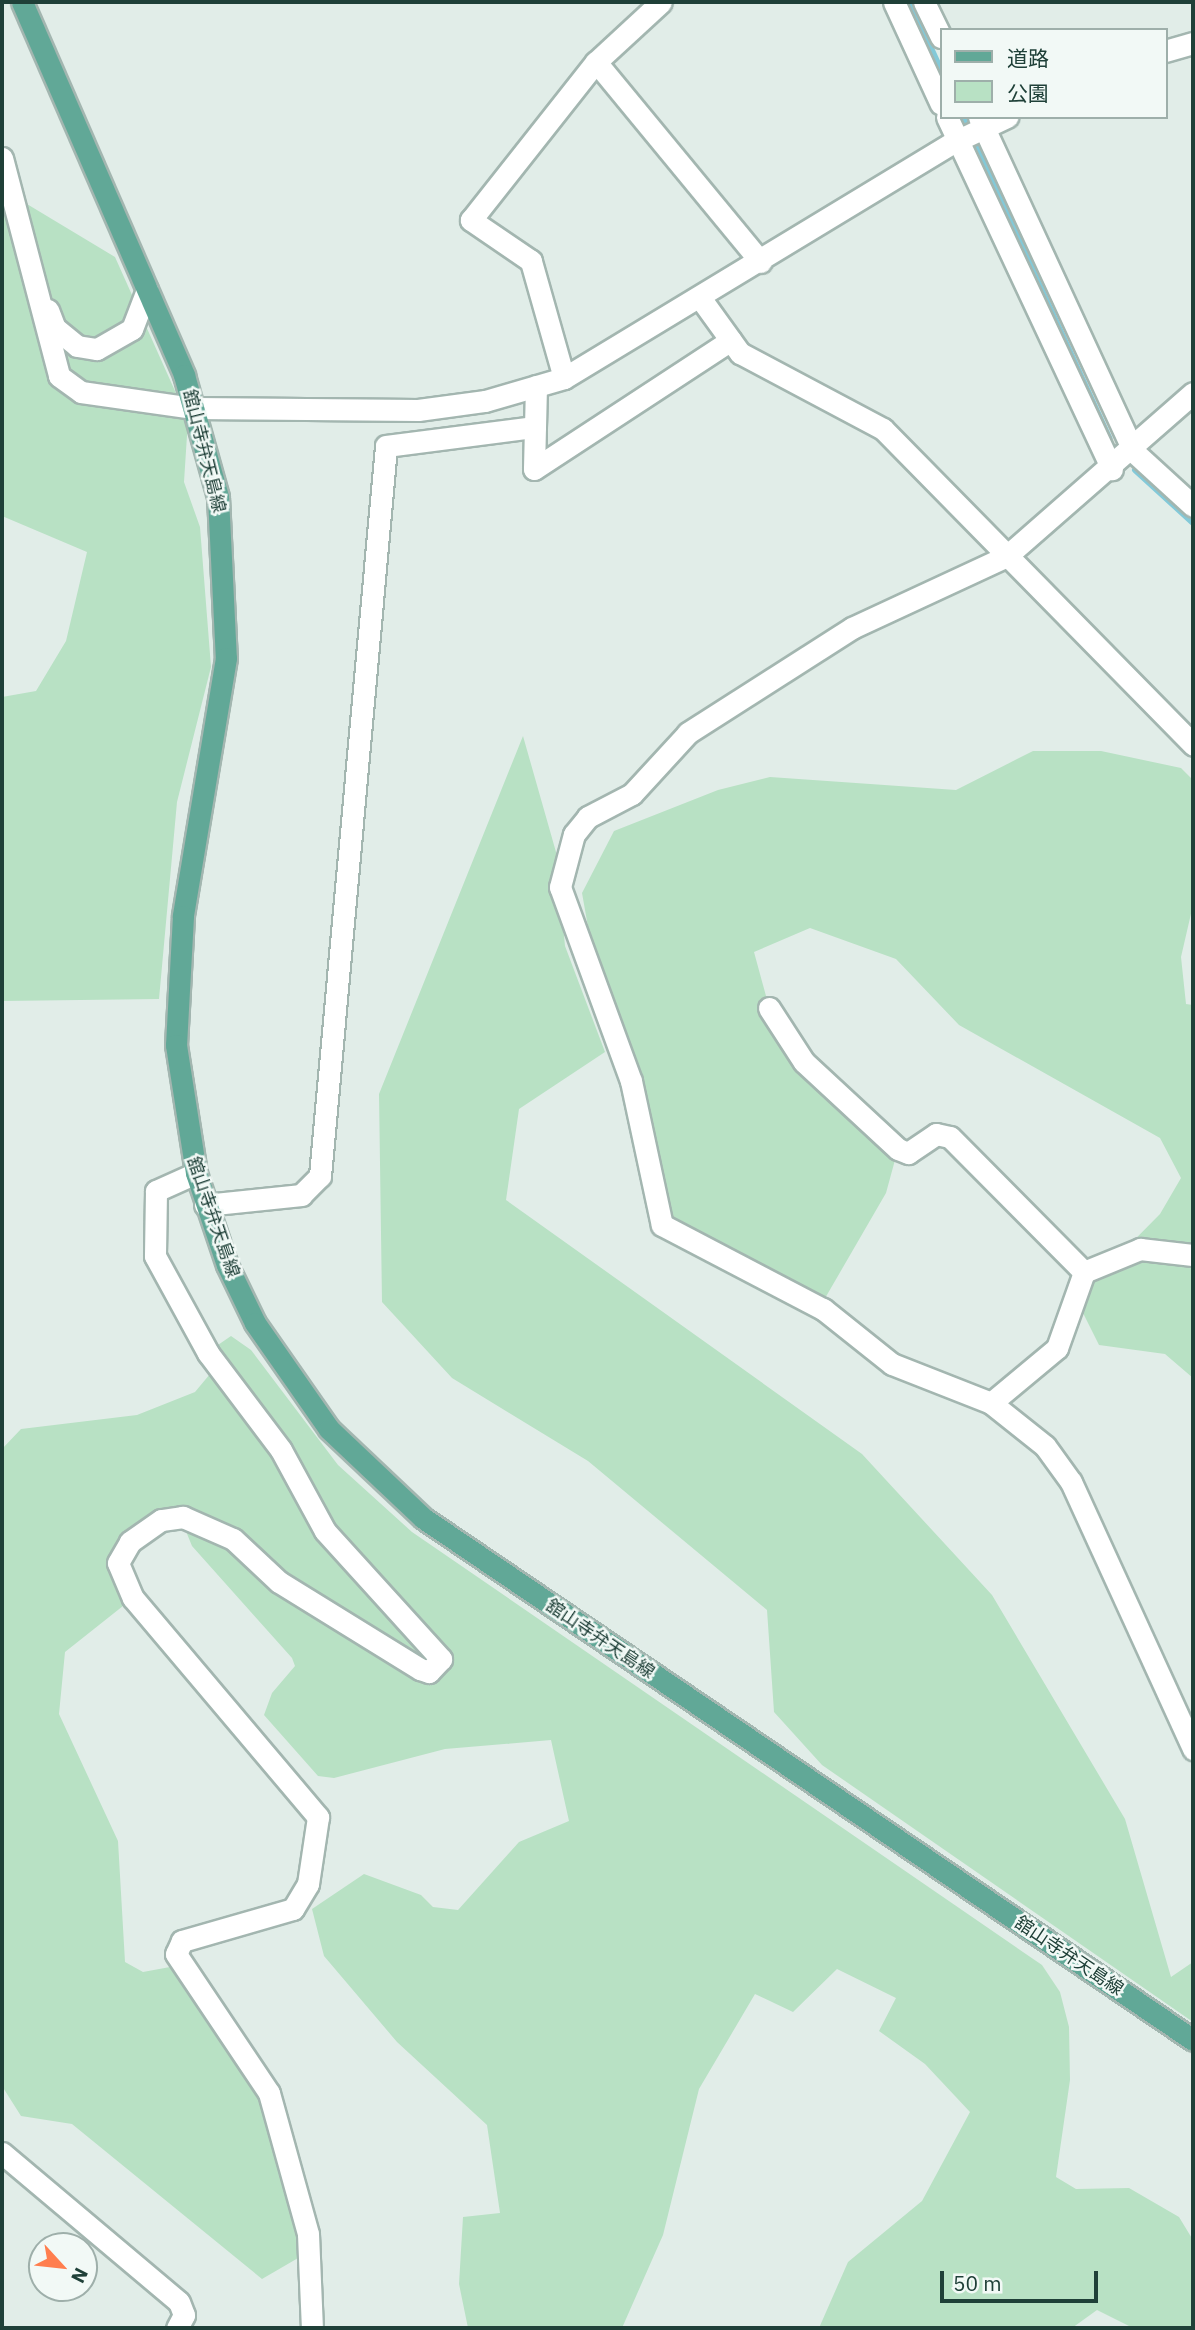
<!DOCTYPE html>
<html>
<head>
<meta charset="utf-8">
<style>
	body { margin:0 }
	#map { position:relative; width:1195px; height:2330px; overflow:hidden; background:#e1ede8; font-family:"IBM Plex Sans","Noto Sans JP",sans-serif }
	div>[style] { position:absolute }
	.green>* { inset:0; background:#b8e1c4 }
	.stream>* { height:6px; margin:-3px; padding:0 3px; transform-origin:3px; border-radius:3px; background:#83c9d8 }
	.roads { filter:drop-shadow(2px 0 #a3b6b0) drop-shadow(-2px 0 #a3b6b0) drop-shadow(0 2px #a3b6b0) drop-shadow(0 -2px #a3b6b0) }
	.minor>* { height:21px; margin:-10.5px; padding:0 10.5px; transform-origin:10.5px; border-radius:10.5px; background:#fff }
	.major>* { height:21px; margin:-10.5px; padding:0 10.5px; transform-origin:10.5px; border-radius:10.5px; background:#61a897 }
	span { translate:-50% -50%; white-space:nowrap; text-align:center; line-height:1.15; -webkit-text-stroke:5px #f2f9f6; paint-order:stroke }
	.street-label { font-size:18px; color:#1f4038 }
	.frame { position:absolute; inset:0; border:4px solid #1f4038; pointer-events:none }
	.legend { position:absolute; left:940px; top:28px; width:228px; height:91px; box-sizing:border-box; background:#f2f9f6; border:2px solid #9eafaa; margin:0; padding:9px 12px; list-style:none; font-size:21px; color:#1f4038 }
	.legend li { display:flex; align-items:center; gap:14px; height:35px }
	.legend b { width:35px; border:2px solid #9eafaa }
	.north { position:absolute; left:28px; top:2232px; width:70px; height:70px; box-sizing:border-box; background:#f2f9f6; border:2px solid #9eafaa; border-radius:50%; rotate:117deg; font-size:19px; font-weight:700; line-height:28px; text-align:center; color:#1f4038 }
	.north::after { content:''; display:block; margin:auto; width:24px; height:32px; background:#ff7e4e; clip-path:polygon(50% 0,100% 100%,50% 72%,0 100%) }
	.scale { position:absolute; left:940px; top:2271px; width:158px; height:32px; box-sizing:border-box; border:4px solid #1f4038; border-top:0; padding-left:9px; font-size:21px; line-height:24px; white-space:nowrap; color:#1f4038; -webkit-text-stroke:5px #f2f9f6; paint-order:stroke }
</style>
</head>
<body>
<div id="map">
	<div class="green">
		<i style="clip-path:polygon(2px 189px,115px 257px,188px 420px,184px 482px,200px 527px,211px 667px,177px 802px,159px 999px,2px 1001px,2px 697px,36px 691px,66px 641px,87px 552px,2px 516px)"></i>
		<i style="clip-path:polygon(523px 736px,556px 852px,565px 946px,605px 1052px,519px 1109px,506px 1200px,862px 1454px,992px 1595px,1125px 1819px,1171px 1977px,1193px 1962px,1193px 2022px,822px 1765px,774px 1712px,767px 1610px,588px 1461px,452px 1378px,382px 1302px,379px 1094px)"></i>
		<i style="clip-path:polygon(1033px 751px,1101px 751px,1181px 768px,1193px 780px,1193px 905px,1181px 957px,1186px 1004px,1193px 1005px,1193px 1378px,1165px 1354px,1099px 1345px,1076px 1299px,1160px 1214px,1181px 1178px,1160px 1138px,959px 1025px,896px 959px,810px 928px,754px 952px,769px 1007px,819px 1076px,898px 1149px,886px 1193px,824px 1300px,658px 1212px,601px 1000px,582px 893px,614px 831px,718px 790px,770px 777px,956px 790px)"></i>
		<i style="clip-path:polygon(231px 1336px,251px 1350px,338px 1465px,412px 1532px,1042px 1965px,1060px 1992px,1069px 2027px,1070px 2080px,1056px 2177px,1076px 2189px,1129px 2188px,1179px 2217px,1193px 2240px,1193px 2328px,1133px 2328px,1097px 2310px,1072px 2328px,819px 2328px,848px 2262px,922px 2201px,970px 2112px,925px 2064px,879px 2031px,896px 1998px,837px 1969px,793px 2012px,755px 1994px,699px 2089px,663px 2235px,622px 2328px,468px 2328px,459px 2284px,463px 2217px,500px 2213px,487px 2125px,397px 2042px,324px 1956px,312px 1909px,364px 1874px,421px 1895px,433px 1907px,458px 1910px,519px 1842px,569px 1821px,551px 1740px,445px 1749px,334px 1778px,318px 1776px,264px 1715px,272px 1693px,295px 1666px,292px 1658px,192px 1546px,181px 1519px,126px 1537px,128px 1602px,65px 1652px,59px 1714px,118px 1841px,125px 1962px,143px 1972px,170px 1967px,179px 1976px,263px 2096px,305px 2254px,262px 2279px,72px 2124px,21px 2116px,2px 2086px,2px 1449px,21px 1429px,137px 1415px,195px 1392px,210px 1374px,215px 1347px)"></i>
	</div>
	<div class="stream">
		<i style="left:910px;top:2px;width:75px;rotate:65.5deg"></i>
		<i style="left:963px;top:117px;width:353px;rotate:65.5deg"></i>
		<i style="left:1135px;top:470px;width:79px;rotate:42.4deg"></i>
	</div>
	<div class="roads">
		<div class="minor">
			<i style="left:894px;top:2px;width:112px;rotate:65.3deg"></i>
			<i style="left:924px;top:2px;width:39px;rotate:64deg"></i>
			<i style="left:1165px;top:51px;width:29px;rotate:-16deg"></i>
			<i style="left:596px;top:62px;width:259px;rotate:50.5deg"></i>
			<i style="left:947px;top:117px;width:389px;rotate:64.9deg"></i>
			<i style="left:979px;top:117px;width:368px;rotate:65.2deg"></i>
			<i style="left:1133px;top:451px;width:81px;rotate:42.5deg"></i>
			<i style="left:2px;top:158px;width:225px;rotate:75.3deg"></i>
			<i style="left:59px;top:376px;width:27px;rotate:36deg"></i>
			<i style="left:81px;top:392px;width:114px;rotate:8.1deg"></i>
			<i style="left:194px;top:408px;width:224px;rotate:0.5deg"></i>
			<i style="left:418px;top:410px;width:68px;rotate:-7.7deg"></i>
			<i style="left:485px;top:401px;width:82px;rotate:-16.2deg"></i>
			<i style="left:564px;top:378px;width:456px;rotate:-31.2deg"></i>
			<i style="left:954px;top:142px;width:59px;rotate:-25.3deg"></i>
			<i style="left:701px;top:299px;width:67px;rotate:54.2deg"></i>
			<i style="left:740px;top:353px;width:162px;rotate:28deg"></i>
			<i style="left:883px;top:429px;width:443px;rotate:45.5deg"></i>
			<i style="left:48px;top:310px;width:19px;rotate:69deg"></i>
			<i style="left:55px;top:328px;width:28px;rotate:39deg"></i>
			<i style="left:77px;top:346px;width:20px;rotate:9deg"></i>
			<i style="left:97px;top:349px;width:40px;rotate:-29.7deg"></i>
			<i style="left:132px;top:329px;width:42px;rotate:-69deg"></i>
			<i style="left:564px;top:378px;width:122px;rotate:-105.8deg"></i>
			<i style="left:531px;top:261px;width:73px;rotate:-145.7deg"></i>
			<i style="left:471px;top:220px;width:201px;rotate:-51.7deg"></i>
			<i style="left:596px;top:62px;width:88px;rotate:-42.7deg"></i>
			<i style="left:1193px;top:393px;width:247px;rotate:138.8deg"></i>
			<i style="left:1007px;top:556px;width:171px;rotate:155.1deg"></i>
			<i style="left:852px;top:628px;width:195px;rotate:147.4deg"></i>
			<i style="left:688px;top:733px;width:83px;rotate:132.6deg"></i>
			<i style="left:632px;top:794px;width:50px;rotate:152.4deg"></i>
			<i style="left:588px;top:817px;width:22px;rotate:129deg"></i>
			<i style="left:574px;top:834px;width:55px;rotate:104.8deg"></i>
			<i style="left:560px;top:887px;width:207px;rotate:69.9deg"></i>
			<i style="left:631px;top:1081px;width:147px;rotate:77.9deg"></i>
			<i style="left:662px;top:1225px;width:182px;rotate:27.6deg"></i>
			<i style="left:823px;top:1309px;width:88px;rotate:38.6deg"></i>
			<i style="left:892px;top:1364px;width:106px;rotate:21.5deg"></i>
			<i style="left:991px;top:1403px;width:69px;rotate:38.5deg"></i>
			<i style="left:1045px;top:1446px;width:44px;rotate:54.2deg"></i>
			<i style="left:1071px;top:1482px;width:294px;rotate:65.4deg"></i>
			<i style="left:535px;top:427px;width:42px;rotate:91.4deg"></i>
			<i style="left:534px;top:469px;width:235px;rotate:-33.2deg"></i>
			<i style="left:769px;top:1008px;width:64px;rotate:57.1deg"></i>
			<i style="left:804px;top:1062px;width:128px;rotate:42.8deg"></i>
			<i style="left:898px;top:1149px;width:11px;rotate:22deg"></i>
			<i style="left:908px;top:1153px;width:34px;rotate:-34deg"></i>
			<i style="left:936px;top:1134px;width:14px;rotate:12deg"></i>
			<i style="left:950px;top:1137px;width:190px;rotate:45.2deg"></i>
			<i style="left:196px;top:1173px;width:44px;rotate:155.8deg"></i>
			<i style="left:156px;top:1191px;width:65px;rotate:90.9deg"></i>
			<i style="left:155px;top:1256px;width:111px;rotate:61.3deg"></i>
			<i style="left:208px;top:1353px;width:121px;rotate:53deg"></i>
			<i style="left:281px;top:1450px;width:92px;rotate:61.5deg"></i>
			<i style="left:325px;top:1531px;width:173px;rotate:47.8deg"></i>
			<i style="left:441px;top:1659px;width:18px;rotate:133deg"></i>
			<i style="left:429px;top:1672px;width:9px;rotate:-162deg"></i>
			<i style="left:420px;top:1669px;width:166px;rotate:-148.3deg"></i>
			<i style="left:279px;top:1582px;width:63px;rotate:-136.9deg"></i>
			<i style="left:233px;top:1539px;width:55px;rotate:-156.3deg"></i>
			<i style="left:183px;top:1517px;width:22px;rotate:172deg"></i>
			<i style="left:161px;top:1520px;width:38px;rotate:145deg"></i>
			<i style="left:130px;top:1542px;width:24px;rotate:120deg"></i>
			<i style="left:118px;top:1563px;width:38px;rotate:67deg"></i>
			<i style="left:133px;top:1598px;width:287px;rotate:49.8deg"></i>
			<i style="left:318px;top:1817px;width:68px;rotate:98.5deg"></i>
			<i style="left:308px;top:1884px;width:29px;rotate:121deg"></i>
			<i style="left:293px;top:1909px;width:116px;rotate:163.9deg"></i>
			<i style="left:182px;top:1941px;width:14px;rotate:115deg"></i>
			<i style="left:176px;top:1954px;width:167px;rotate:56.2deg"></i>
			<i style="left:269px;top:2093px;width:146px;rotate:74.5deg"></i>
			<i style="left:308px;top:2234px;width:94px;rotate:87.6deg"></i>
			<i style="left:205px;top:1205px;width:97px;rotate:-5.9deg"></i>
			<i style="left:301px;top:1195px;width:27px;rotate:-45deg"></i>
			<i style="left:320px;top:1176px;width:733px;rotate:-84.83deg"></i>
			<i style="left:386px;top:446px;width:150px;rotate:-7.3deg"></i>
			<i style="left:535px;top:427px;width:41px;rotate:-88.6deg"></i>
			<i style="left:991px;top:1403px;width:86px;rotate:-39.8deg"></i>
			<i style="left:1057px;top:1348px;width:81px;rotate:-70.4deg"></i>
			<i style="left:1084px;top:1272px;width:61px;rotate:-22.3deg"></i>
			<i style="left:1140px;top:1249px;width:53px;rotate:6.5deg"></i>
			<i style="left:2px;top:2153px;width:231px;rotate:40.1deg"></i>
			<i style="left:179px;top:2302px;width:14px;rotate:69deg"></i>
			<i style="left:184px;top:2315px;width:15px;rotate:118deg"></i>
		</div>
		<div class="major">
			<i style="left:22px;top:2px;width:407px;rotate:66.5deg"></i>
			<i style="left:184px;top:375px;width:127px;rotate:74.4deg"></i>
			<i style="left:218px;top:497px;width:161px;rotate:87.2deg"></i>
			<i style="left:226px;top:658px;width:262px;rotate:99.5deg"></i>
			<i style="left:183px;top:916px;width:129px;rotate:93.1deg"></i>
			<i style="left:176px;top:1045px;width:130px;rotate:81.1deg"></i>
			<i style="left:196px;top:1173px;width:97px;rotate:71.4deg"></i>
			<i style="left:227px;top:1265px;width:64px;rotate:64.2deg"></i>
			<i style="left:255px;top:1323px;width:129px;rotate:55.1deg"></i>
			<i style="left:329px;top:1429px;width:129px;rotate:43.4deg"></i>
			<i style="left:423px;top:1518px;width:930px;rotate:34.13deg"></i>
		</div>
	</div>
	<div class="street-label">
		<span style="left:204px;top:451px;rotate:76deg">舘山寺弁天島線</span>
		<span style="left:213px;top:1217px;rotate:71deg">舘山寺弁天島線</span>
		<span style="left:600px;top:1639px;rotate:34deg">舘山寺弁天島線</span>
		<span style="left:1069px;top:1956px;rotate:34deg">舘山寺弁天島線</span>
	</div>
	<div class="frame"></div>
	<ul class="legend">
	<li><b style="height:9px;background:#61a897"></b>道路</li>
	<li><b style="height:19px;background:#b8e1c4"></b>公園</li>
	</ul>
	<div class="north">N</div>
	<div class="scale">50 m</div>
</div>
</body>
</html>
